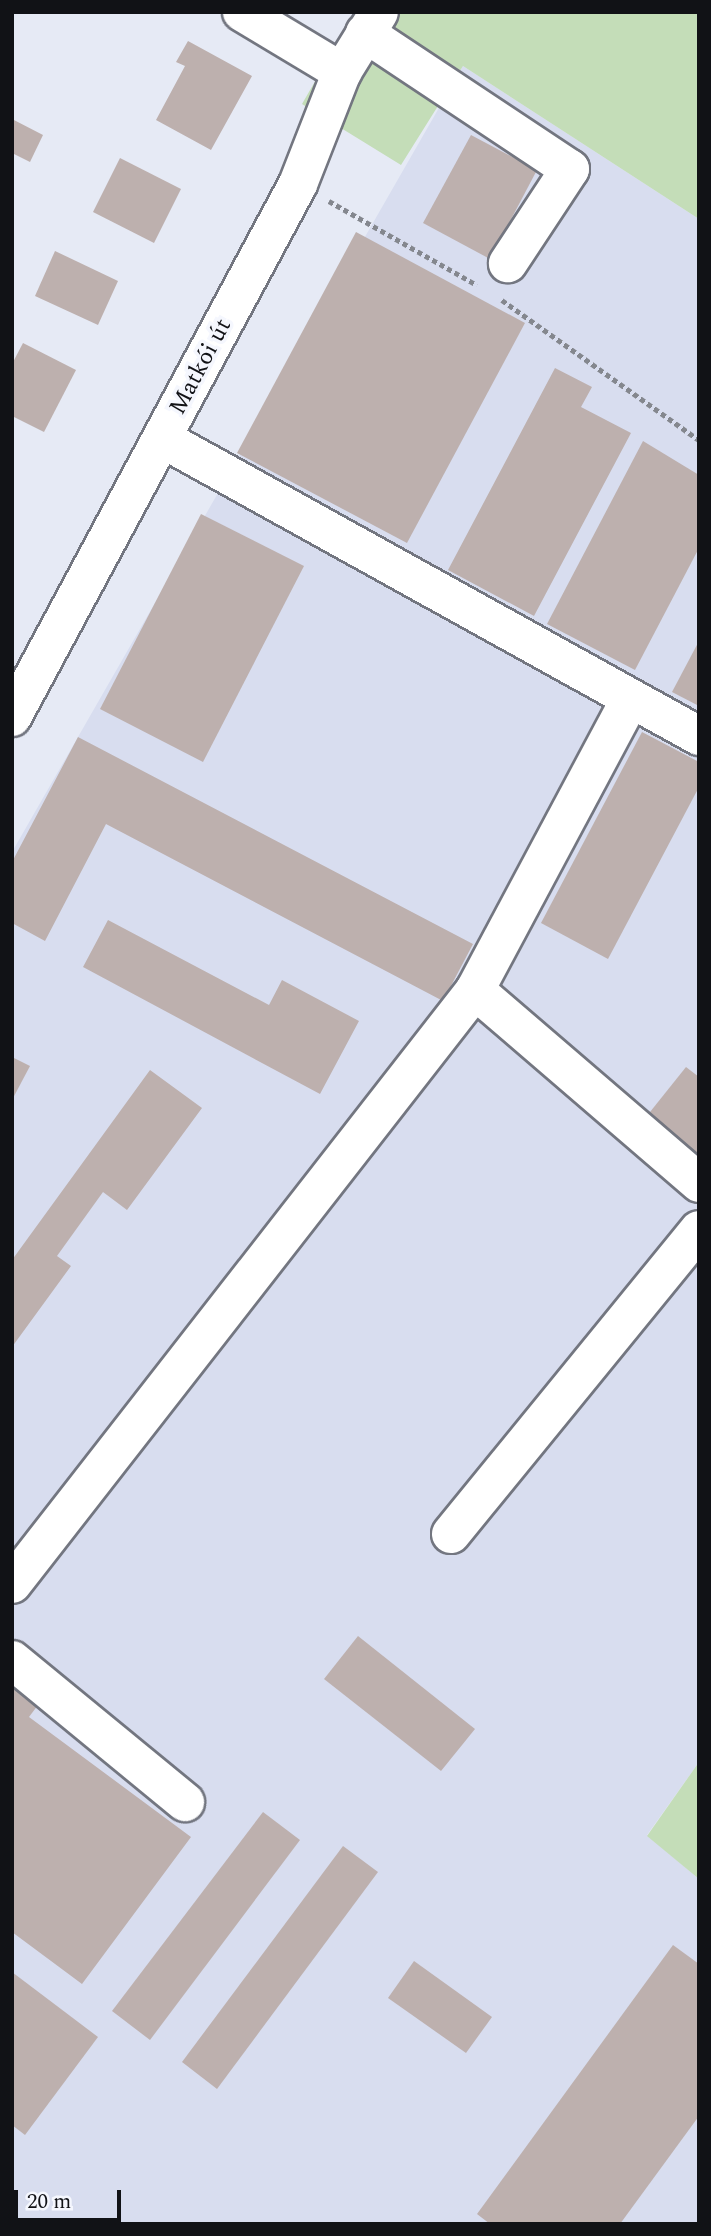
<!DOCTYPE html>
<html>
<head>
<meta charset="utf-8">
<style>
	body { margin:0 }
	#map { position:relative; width:711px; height:2236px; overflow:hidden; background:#e6eaf5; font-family:Spectral,serif }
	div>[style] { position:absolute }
	.built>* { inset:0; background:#d8ddef }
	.green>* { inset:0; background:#c4ddb8 }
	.building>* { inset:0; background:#bdb0ae }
	.path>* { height:4.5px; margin-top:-2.25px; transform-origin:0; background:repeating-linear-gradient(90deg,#84878e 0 5px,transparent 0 8.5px) }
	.roads { filter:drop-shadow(2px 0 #737680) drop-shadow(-2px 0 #737680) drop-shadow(0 2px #737680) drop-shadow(0 -2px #737680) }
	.minor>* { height:38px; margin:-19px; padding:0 19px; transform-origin:19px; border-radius:19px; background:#fff }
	span { translate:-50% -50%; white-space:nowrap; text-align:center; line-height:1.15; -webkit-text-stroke:7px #f5f7fe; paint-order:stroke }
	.street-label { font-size:24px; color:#111216 }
	.frame { position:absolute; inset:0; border:14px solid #111216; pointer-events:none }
	.scale { position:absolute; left:14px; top:2190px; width:107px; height:32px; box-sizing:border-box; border:4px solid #111216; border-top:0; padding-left:9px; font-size:21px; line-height:24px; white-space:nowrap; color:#111216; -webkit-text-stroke:5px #f5f7fe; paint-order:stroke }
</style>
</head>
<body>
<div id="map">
	<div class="built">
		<i style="clip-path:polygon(463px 66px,699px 219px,699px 1762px,647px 1835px,699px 1879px,699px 2224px,12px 2224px,12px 852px)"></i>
	</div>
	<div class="green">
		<i style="clip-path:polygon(355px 12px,699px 12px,699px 219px,463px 66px,401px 165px,302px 104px)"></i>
		<i style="clip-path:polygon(699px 1762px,699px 1879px,647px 1836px)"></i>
	</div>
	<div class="building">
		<i style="clip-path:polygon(188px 41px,252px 76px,211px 150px,156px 120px,185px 66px,176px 62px)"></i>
		<i style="clip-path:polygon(12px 119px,43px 135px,30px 162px,12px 153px)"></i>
		<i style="clip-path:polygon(471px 135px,537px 170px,490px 259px,423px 223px)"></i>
		<i style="clip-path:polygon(120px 158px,181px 189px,154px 243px,93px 212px)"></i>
		<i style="clip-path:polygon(356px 232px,525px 323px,407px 543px,237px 453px)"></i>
		<i style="clip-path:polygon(55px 251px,118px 281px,98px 325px,35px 296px)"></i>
		<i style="clip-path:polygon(23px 343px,76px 370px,44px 432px,12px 416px,12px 364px)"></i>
		<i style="clip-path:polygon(555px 368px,592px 387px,581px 407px,631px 433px,534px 616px,448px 570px)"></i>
		<i style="clip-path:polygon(643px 441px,699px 475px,699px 548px,635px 670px,547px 624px)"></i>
		<i style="clip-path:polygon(201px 514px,304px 566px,203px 762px,100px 709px)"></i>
		<i style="clip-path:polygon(699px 641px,699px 706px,672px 692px)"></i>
		<i style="clip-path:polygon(642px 732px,699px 762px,699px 787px,608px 959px,541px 923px)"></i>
		<i style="clip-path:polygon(78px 737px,473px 944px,443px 1001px,106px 824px,45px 941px,12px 923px,12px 862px)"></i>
		<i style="clip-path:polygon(108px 920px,269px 1005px,282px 980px,359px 1021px,320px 1094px,83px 967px)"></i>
		<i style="clip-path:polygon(12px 1057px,30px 1066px,12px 1100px)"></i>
		<i style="clip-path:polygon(686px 1067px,699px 1077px,699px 1158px,646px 1117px)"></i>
		<i style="clip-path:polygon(150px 1070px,202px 1108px,127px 1210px,103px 1192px,57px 1256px,71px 1266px,12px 1347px,12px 1260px)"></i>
		<i style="clip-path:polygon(358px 1636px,475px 1729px,441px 1771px,324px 1679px)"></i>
		<i style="clip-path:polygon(12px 1673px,44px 1697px,29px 1717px,191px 1837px,82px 1984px,12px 1932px)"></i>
		<i style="clip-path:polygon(263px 1812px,300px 1840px,150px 2040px,112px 2011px)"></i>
		<i style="clip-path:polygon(343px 1846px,378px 1872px,217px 2089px,182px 2062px)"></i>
		<i style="clip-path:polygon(673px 1945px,699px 1964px,699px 2116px,620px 2224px,490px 2224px,477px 2214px)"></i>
		<i style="clip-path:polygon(414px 1961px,492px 2017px,466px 2053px,388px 1998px)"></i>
		<i style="clip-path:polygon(12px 1972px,98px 2037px,25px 2135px,12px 2125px)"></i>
	</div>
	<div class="path">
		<i style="left:329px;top:201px;width:170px;rotate:29.6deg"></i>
		<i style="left:502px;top:300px;width:242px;rotate:35.4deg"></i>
	</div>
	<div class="roads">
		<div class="minor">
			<i style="left:242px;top:12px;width:117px;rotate:31deg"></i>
			<i style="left:365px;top:33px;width:246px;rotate:33.6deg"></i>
			<i style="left:570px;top:169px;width:113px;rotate:123.4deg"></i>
			<i style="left:163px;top:439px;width:613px;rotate:28.99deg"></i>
			<i style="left:12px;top:717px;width:605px;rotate:-61.78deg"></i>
			<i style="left:298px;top:184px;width:120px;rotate:-68.6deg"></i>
			<i style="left:342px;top:72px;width:70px;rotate:-58.3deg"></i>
			<i style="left:475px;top:990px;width:296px;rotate:40.7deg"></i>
			<i style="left:451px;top:1534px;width:392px;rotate:-50.8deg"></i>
			<i style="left:12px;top:1584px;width:753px;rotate:-52.06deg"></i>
			<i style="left:475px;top:990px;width:329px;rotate:-61.9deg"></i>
			<i style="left:12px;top:1660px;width:224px;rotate:39.4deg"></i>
		</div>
	</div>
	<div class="street-label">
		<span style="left:201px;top:367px;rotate:-62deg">Matkói út</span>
	</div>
	<div class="frame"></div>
	<div class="scale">20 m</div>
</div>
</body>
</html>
